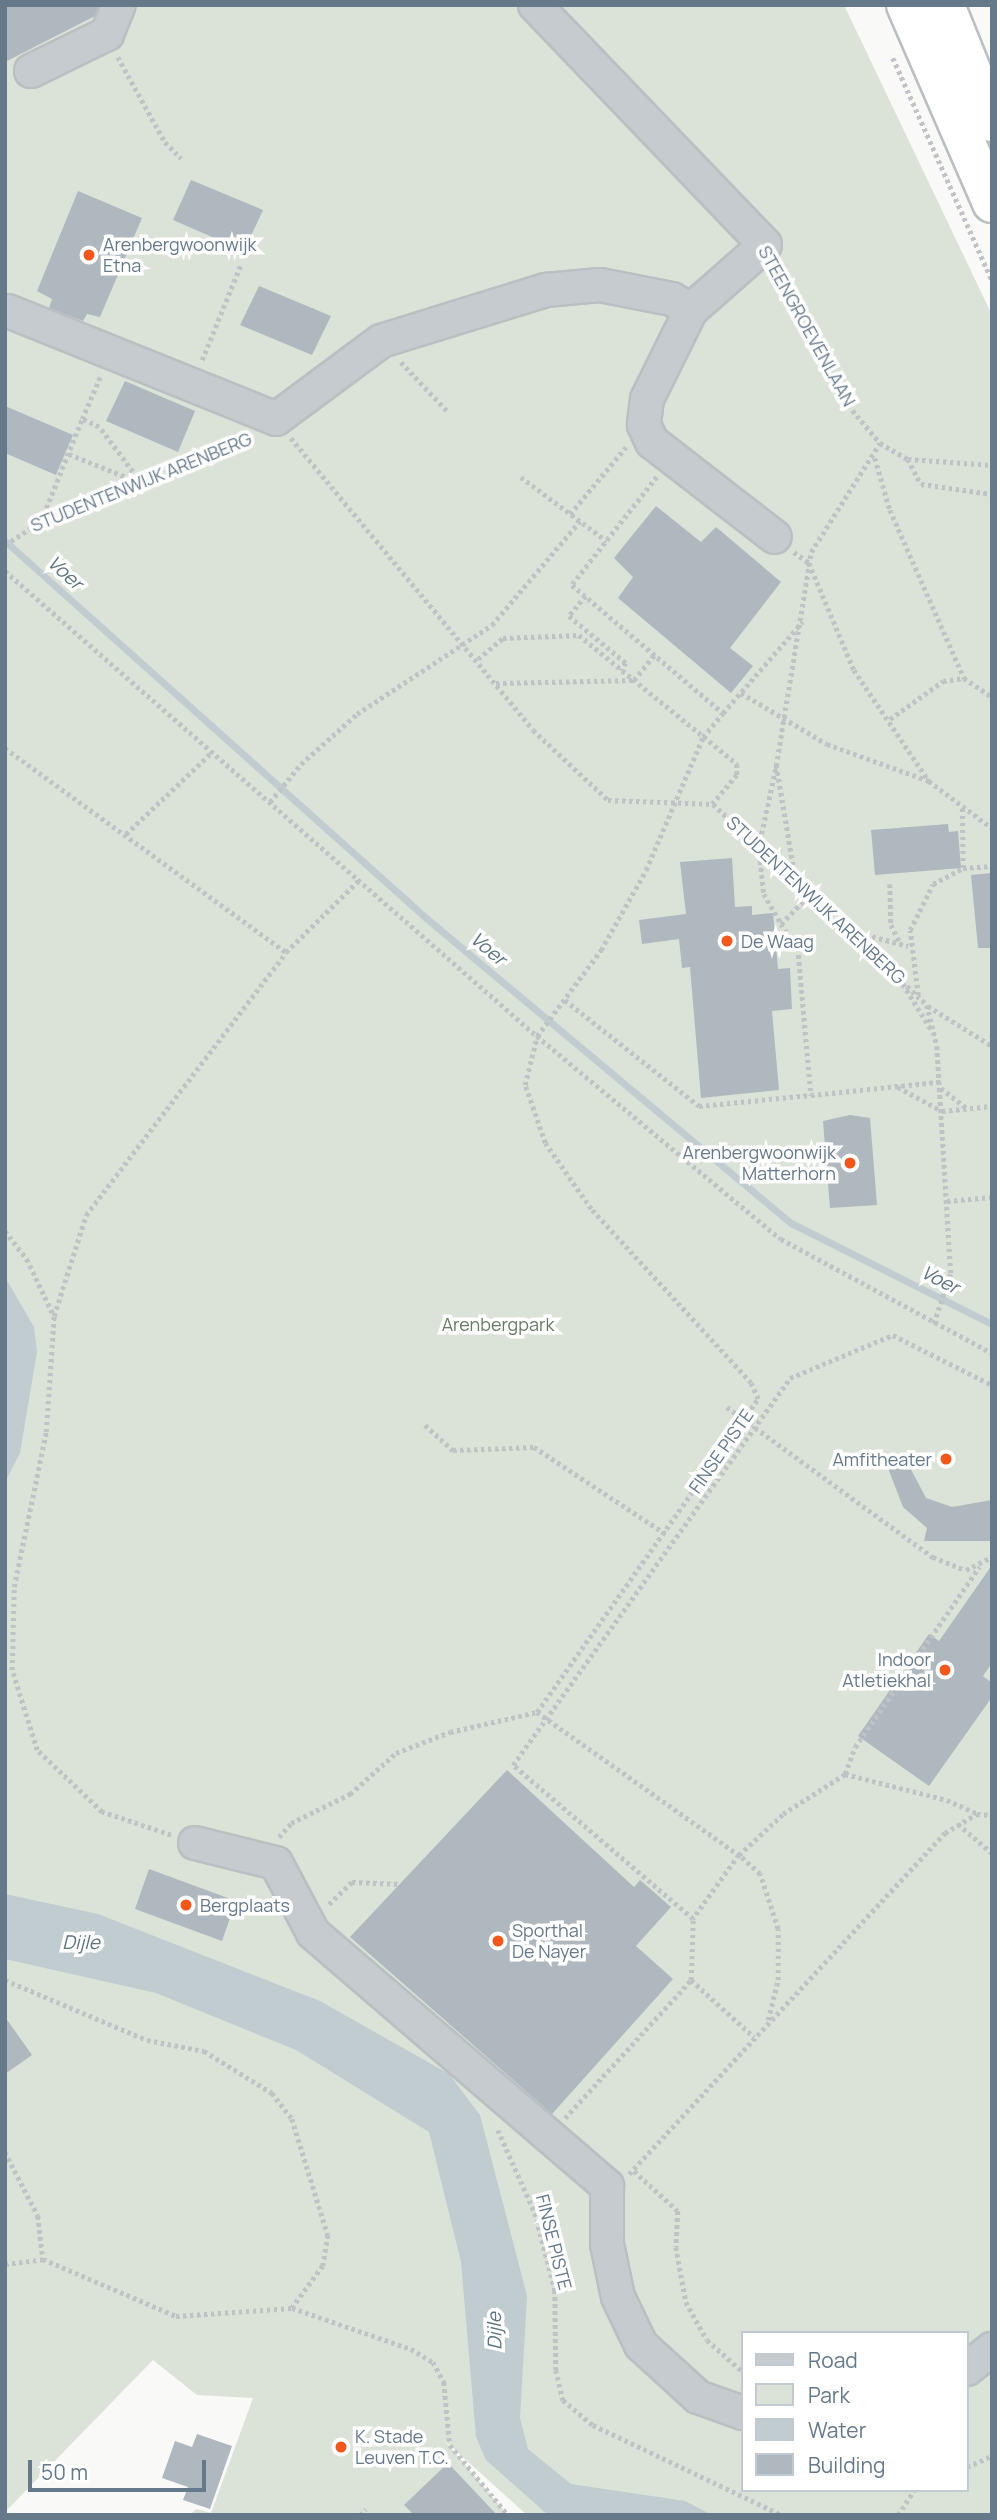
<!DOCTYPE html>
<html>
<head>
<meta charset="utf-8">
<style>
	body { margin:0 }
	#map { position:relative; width:997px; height:2520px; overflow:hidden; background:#f9f9f7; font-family:Manrope,sans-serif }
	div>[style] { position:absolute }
	.green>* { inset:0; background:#dbe2d7 }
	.water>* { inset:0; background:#c1ccd1 }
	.stream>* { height:7px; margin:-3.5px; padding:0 3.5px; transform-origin:3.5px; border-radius:3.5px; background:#c1ccd1 }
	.building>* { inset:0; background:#afb8bf }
	.path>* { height:4.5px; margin-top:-2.25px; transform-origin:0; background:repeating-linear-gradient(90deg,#c0c3c5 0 3.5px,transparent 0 7px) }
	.roads { filter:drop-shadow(2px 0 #bbbfc2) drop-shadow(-2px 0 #bbbfc2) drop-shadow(0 2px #bbbfc2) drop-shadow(0 -2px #bbbfc2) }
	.minor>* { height:32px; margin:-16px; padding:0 16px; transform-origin:16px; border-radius:16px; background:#c6cbcf }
	.highway>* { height:38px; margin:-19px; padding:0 19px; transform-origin:19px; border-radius:19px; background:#fff }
	.dots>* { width:19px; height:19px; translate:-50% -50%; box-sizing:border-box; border:4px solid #fff; border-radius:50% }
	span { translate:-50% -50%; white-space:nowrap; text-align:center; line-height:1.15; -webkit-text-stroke:7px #fff; paint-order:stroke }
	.poi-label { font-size:18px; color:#65798b }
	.left { translate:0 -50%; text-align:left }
	.right { translate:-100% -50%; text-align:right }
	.street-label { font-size:18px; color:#65798b }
	.park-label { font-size:18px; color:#667b61 }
	.water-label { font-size:19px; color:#5d747e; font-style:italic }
	.frame { position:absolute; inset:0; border:7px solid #65798b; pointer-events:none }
	.legend { position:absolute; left:741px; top:2331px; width:228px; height:161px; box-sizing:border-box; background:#fff; border:2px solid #c1c9d1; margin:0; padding:9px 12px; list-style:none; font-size:21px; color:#65798b }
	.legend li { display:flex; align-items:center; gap:14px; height:35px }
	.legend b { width:35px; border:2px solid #c1c9d1 }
	.scale { position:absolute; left:28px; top:2460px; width:178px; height:32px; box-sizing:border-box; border:4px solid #65798b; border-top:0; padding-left:9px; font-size:21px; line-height:24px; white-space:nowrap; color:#65798b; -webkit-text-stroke:5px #fff; paint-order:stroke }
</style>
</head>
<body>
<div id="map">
	<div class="green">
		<i style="clip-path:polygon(evenodd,5px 5px,844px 5px,992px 315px,992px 2515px,527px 2515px,444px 2440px,508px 2515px,190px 2515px,196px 2509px,211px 2513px,253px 2398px,197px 2395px,153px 2360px,5px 2512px,5px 5px,743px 2333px,967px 2333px,967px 2490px,743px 2490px,743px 2333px)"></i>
	</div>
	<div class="water">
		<i style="clip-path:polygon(5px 1277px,34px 1327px,37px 1352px,20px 1453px,5px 1482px)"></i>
		<i style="clip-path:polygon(5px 1894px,98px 1914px,320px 2001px,449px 2074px,480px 2115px,527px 2296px,520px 2418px,528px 2449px,571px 2484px,685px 2501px,712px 2515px,548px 2515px,486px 2460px,476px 2437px,461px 2262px,429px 2132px,296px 2050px,156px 1993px,5px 1959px)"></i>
	</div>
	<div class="stream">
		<i style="left:5px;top:541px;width:565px;rotate:41.84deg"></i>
		<i style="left:426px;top:918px;width:476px;rotate:39.9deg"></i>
		<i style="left:791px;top:1223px;width:225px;rotate:26.7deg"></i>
	</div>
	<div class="building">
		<i style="clip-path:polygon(5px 5px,99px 5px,95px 16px,5px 62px)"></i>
		<i style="clip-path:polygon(191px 180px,263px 210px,244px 251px,173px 220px)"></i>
		<i style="clip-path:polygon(78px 191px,142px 218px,100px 317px,87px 314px,83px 321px,49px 308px,52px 299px,37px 291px)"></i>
		<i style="clip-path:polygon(259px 286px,331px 316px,312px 355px,240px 325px)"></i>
		<i style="clip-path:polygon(125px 381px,195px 411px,178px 452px,106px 421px)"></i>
		<i style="clip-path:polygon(5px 406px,73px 435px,56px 475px,5px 453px)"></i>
		<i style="clip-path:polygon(656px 506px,701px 542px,716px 527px,781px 582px,730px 648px,753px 666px,731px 693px,618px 598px,633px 577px,614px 558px)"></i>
		<i style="clip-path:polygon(948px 824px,949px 832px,958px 831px,961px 868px,875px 875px,871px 830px)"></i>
		<i style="clip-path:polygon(732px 858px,735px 907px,752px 906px,752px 915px,773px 913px,778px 969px,790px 968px,792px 1009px,772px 1011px,779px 1090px,701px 1098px,690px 967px,682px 968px,679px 939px,642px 944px,639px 920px,686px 914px,680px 862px)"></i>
		<i style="clip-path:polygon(992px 873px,992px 948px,978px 948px,971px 875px)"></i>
		<i style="clip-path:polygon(850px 1115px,870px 1118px,877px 1205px,830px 1208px,823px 1121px)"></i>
		<i style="clip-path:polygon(906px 1460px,926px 1498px,952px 1507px,992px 1500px,992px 1541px,924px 1541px,927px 1528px,903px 1507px,886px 1463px)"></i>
		<i style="clip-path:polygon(992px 1565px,992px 1663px,983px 1676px,992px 1683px,992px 1697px,929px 1786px,858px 1736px,929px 1634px,939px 1641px)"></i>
		<i style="clip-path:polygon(507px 1770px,634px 1887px,640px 1880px,671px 1907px,636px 1946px,673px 1979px,552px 2114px,350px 1937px)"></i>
		<i style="clip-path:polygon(149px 1869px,236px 1901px,222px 1941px,135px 1909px)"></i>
		<i style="clip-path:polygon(5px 2017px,32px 2055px,5px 2074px)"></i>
		<i style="clip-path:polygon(197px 2434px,232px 2446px,210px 2509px,183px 2500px,188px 2487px,162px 2478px,175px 2441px,192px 2447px)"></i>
		<i style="clip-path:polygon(448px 2463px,497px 2515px,414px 2515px,404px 2505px)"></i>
	</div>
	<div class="path">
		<i style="left:118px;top:57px;width:97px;rotate:61.1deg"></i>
		<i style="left:165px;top:142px;width:23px;rotate:45deg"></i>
		<i style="left:893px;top:58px;width:243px;rotate:66deg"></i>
		<i style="left:776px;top:267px;width:156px;rotate:62.4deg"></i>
		<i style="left:848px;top:405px;width:50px;rotate:49.9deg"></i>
		<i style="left:880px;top:443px;width:32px;rotate:30deg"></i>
		<i style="left:908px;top:459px;width:84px;rotate:4.1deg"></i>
		<i style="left:202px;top:360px;width:104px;rotate:-67.9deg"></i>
		<i style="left:401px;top:362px;width:70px;rotate:46.7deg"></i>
		<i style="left:291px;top:438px;width:379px;rotate:50.3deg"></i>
		<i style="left:533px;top:730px;width:103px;rotate:43deg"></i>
		<i style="left:608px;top:800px;width:105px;rotate:2.2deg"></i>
		<i style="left:713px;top:804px;width:294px;rotate:43.2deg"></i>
		<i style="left:927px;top:1005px;width:42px;rotate:76.3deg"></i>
		<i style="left:937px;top:1046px;width:228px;rotate:86.5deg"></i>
		<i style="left:951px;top:1274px;width:53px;rotate:108.8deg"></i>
		<i style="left:69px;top:454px;width:78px;rotate:21.9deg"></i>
		<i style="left:141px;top:483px;width:70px;rotate:-126.9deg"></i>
		<i style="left:99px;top:427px;width:19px;rotate:-155deg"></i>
		<i style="left:82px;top:419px;width:48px;rotate:-66.6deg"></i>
		<i style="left:875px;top:458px;width:54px;rotate:73.9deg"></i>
		<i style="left:890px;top:510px;width:184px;rotate:66.2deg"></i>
		<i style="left:964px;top:678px;width:34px;rotate:34deg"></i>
		<i style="left:908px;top:459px;width:28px;rotate:63deg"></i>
		<i style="left:921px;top:484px;width:72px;rotate:8deg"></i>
		<i style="left:521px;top:477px;width:107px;rotate:36.7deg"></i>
		<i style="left:657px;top:477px;width:137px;rotate:128.2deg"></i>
		<i style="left:572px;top:585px;width:198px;rotate:40.3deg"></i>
		<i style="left:723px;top:713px;width:121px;rotate:-49deg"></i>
		<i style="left:570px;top:514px;width:87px;rotate:-50.1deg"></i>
		<i style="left:41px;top:521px;width:110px;rotate:-68.1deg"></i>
		<i style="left:5px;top:545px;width:43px;rotate:-33.7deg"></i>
		<i style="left:41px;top:521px;width:228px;rotate:-21.1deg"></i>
		<i style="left:794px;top:552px;width:19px;rotate:36deg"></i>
		<i style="left:809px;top:563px;width:116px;rotate:67.2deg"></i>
		<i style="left:854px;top:670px;width:134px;rotate:56deg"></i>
		<i style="left:5px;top:571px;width:707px;rotate:41.16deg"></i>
		<i style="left:537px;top:1036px;width:317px;rotate:39.8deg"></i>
		<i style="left:781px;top:1239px;width:240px;rotate:28.4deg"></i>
		<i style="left:586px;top:596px;width:26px;rotate:130deg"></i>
		<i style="left:569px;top:616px;width:74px;rotate:39.5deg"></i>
		<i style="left:626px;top:663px;width:9px;rotate:126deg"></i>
		<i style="left:478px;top:659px;width:33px;rotate:-40deg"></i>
		<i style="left:503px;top:638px;width:76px;rotate:-2.3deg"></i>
		<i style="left:579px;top:635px;width:204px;rotate:39.2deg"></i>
		<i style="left:737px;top:764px;width:11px;rotate:90deg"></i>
		<i style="left:737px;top:775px;width:38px;rotate:130deg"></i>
		<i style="left:496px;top:683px;width:138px;rotate:-1.2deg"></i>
		<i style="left:634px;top:680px;width:33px;rotate:-51deg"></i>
		<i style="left:741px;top:693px;width:100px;rotate:30.7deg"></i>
		<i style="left:827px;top:744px;width:109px;rotate:19.9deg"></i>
		<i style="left:929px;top:781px;width:79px;rotate:36.7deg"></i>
		<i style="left:890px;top:719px;width:65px;rotate:-35.6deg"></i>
		<i style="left:943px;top:681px;width:21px;rotate:-8deg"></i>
		<i style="left:5px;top:748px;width:347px;rotate:36deg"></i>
		<i style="left:776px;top:769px;width:80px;rotate:102.3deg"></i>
		<i style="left:759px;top:847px;width:47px;rotate:83.9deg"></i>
		<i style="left:764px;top:894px;width:34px;rotate:60deg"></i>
		<i style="left:781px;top:924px;width:43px;rotate:-45.9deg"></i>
		<i style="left:270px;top:802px;width:49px;rotate:-50.8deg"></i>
		<i style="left:301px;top:764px;width:75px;rotate:-41.8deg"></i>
		<i style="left:357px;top:714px;width:162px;rotate:-33.4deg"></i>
		<i style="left:492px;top:625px;width:136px;rotate:-49.8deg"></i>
		<i style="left:126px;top:834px;width:119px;rotate:-43.6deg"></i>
		<i style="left:963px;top:868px;width:29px;rotate:-4deg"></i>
		<i style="left:795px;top:879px;width:115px;rotate:-99.5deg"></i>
		<i style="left:776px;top:766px;width:217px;rotate:-80.7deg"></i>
		<i style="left:811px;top:552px;width:129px;rotate:-57.7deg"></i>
		<i style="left:890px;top:884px;width:41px;rotate:88.6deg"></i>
		<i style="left:891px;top:925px;width:18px;rotate:63deg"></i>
		<i style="left:781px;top:924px;width:29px;rotate:55deg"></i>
		<i style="left:798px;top:948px;width:148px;rotate:84.9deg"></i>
		<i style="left:811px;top:1095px;width:130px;rotate:-5.8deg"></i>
		<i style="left:852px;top:931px;width:58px;rotate:15deg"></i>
		<i style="left:903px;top:984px;width:55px;rotate:58.3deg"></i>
		<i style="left:918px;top:995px;width:65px;rotate:-97deg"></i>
		<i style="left:910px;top:930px;width:51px;rotate:-63.4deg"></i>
		<i style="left:933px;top:884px;width:34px;rotate:-28deg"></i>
		<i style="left:963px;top:868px;width:62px;rotate:-90.9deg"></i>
		<i style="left:565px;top:1000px;width:171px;rotate:38.3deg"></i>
		<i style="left:699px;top:1106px;width:113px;rotate:-5.6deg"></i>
		<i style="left:928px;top:1006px;width:75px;rotate:32deg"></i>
		<i style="left:898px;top:1087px;width:50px;rotate:28.6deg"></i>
		<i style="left:942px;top:1111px;width:50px;rotate:-5.7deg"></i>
		<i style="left:941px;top:1088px;width:33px;rotate:38deg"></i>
		<i style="left:947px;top:1201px;width:45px;rotate:-5.1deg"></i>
		<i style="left:5px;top:1231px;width:36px;rotate:52deg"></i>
		<i style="left:27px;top:1259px;width:63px;rotate:64.7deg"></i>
		<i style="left:727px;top:1407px;width:255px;rotate:36.1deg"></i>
		<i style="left:933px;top:1557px;width:35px;rotate:22deg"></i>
		<i style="left:966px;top:1570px;width:29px;rotate:-27deg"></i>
		<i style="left:425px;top:1425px;width:38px;rotate:42deg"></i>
		<i style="left:453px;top:1450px;width:81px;rotate:-2.1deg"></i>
		<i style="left:534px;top:1447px;width:158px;rotate:33.4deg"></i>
		<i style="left:537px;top:1712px;width:383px;rotate:-54.8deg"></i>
		<i style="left:758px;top:1399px;width:17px;rotate:-114deg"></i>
		<i style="left:751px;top:1383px;width:236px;rotate:-132.6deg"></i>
		<i style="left:591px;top:1209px;width:80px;rotate:-124.9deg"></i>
		<i style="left:545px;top:1143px;width:61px;rotate:-109deg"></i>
		<i style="left:525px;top:1085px;width:50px;rotate:-76.2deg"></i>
		<i style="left:537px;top:1036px;width:107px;rotate:-53.3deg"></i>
		<i style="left:601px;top:950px;width:92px;rotate:-60.6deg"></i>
		<i style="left:646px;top:870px;width:145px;rotate:-66.8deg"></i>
		<i style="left:703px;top:737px;width:31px;rotate:-50deg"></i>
		<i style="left:537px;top:1712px;width:247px;rotate:35.3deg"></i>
		<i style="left:739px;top:1855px;width:79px;rotate:125.7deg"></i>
		<i style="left:845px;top:1774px;width:29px;rotate:-70deg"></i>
		<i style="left:855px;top:1747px;width:219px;rotate:-55.4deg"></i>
		<i style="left:958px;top:1824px;width:45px;rotate:40.5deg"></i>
		<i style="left:171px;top:1835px;width:73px;rotate:-161.6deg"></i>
		<i style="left:102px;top:1812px;width:90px;rotate:-136.4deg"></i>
		<i style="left:37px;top:1750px;width:84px;rotate:-107.4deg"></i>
		<i style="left:12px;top:1670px;width:83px;rotate:-88.6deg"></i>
		<i style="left:14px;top:1587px;width:158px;rotate:-78.3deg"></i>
		<i style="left:46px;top:1432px;width:116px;rotate:-86.1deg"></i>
		<i style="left:54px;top:1316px;width:106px;rotate:-72.4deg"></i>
		<i style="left:86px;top:1215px;width:330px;rotate:-52.7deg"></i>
		<i style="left:286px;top:952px;width:103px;rotate:-44.6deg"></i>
		<i style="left:279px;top:1837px;width:18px;rotate:-49deg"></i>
		<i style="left:291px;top:1823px;width:66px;rotate:-26.2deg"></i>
		<i style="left:350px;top:1794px;width:62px;rotate:-41.7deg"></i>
		<i style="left:396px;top:1753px;width:58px;rotate:-21.3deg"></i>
		<i style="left:450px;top:1732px;width:89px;rotate:-12.9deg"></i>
		<i style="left:329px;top:1904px;width:32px;rotate:-44deg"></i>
		<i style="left:352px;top:1882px;width:47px;rotate:2.4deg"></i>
		<i style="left:5px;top:1980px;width:154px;rotate:22.9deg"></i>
		<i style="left:147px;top:2040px;width:58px;rotate:10.9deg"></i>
		<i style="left:204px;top:2051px;width:80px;rotate:31.7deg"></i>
		<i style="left:272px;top:2093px;width:33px;rotate:52deg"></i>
		<i style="left:292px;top:2119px;width:121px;rotate:72.8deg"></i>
		<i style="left:328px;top:2235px;width:31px;rotate:99deg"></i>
		<i style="left:323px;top:2266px;width:52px;rotate:126.4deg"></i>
		<i style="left:691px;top:1980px;width:85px;rotate:42.1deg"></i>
		<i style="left:768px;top:2020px;width:41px;rotate:-76deg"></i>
		<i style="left:778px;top:1980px;width:51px;rotate:-90deg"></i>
		<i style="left:778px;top:1929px;width:58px;rotate:-108.1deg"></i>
		<i style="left:760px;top:1874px;width:28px;rotate:-138deg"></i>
		<i style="left:739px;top:1855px;width:60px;rotate:-43deg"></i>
		<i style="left:783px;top:1814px;width:74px;rotate:-32.8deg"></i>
		<i style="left:845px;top:1774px;width:105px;rotate:14.3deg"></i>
		<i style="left:947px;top:1800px;width:32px;rotate:24deg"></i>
		<i style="left:565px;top:2118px;width:187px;rotate:-47.6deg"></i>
		<i style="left:691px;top:1980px;width:61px;rotate:-88.1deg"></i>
		<i style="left:693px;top:1919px;width:237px;rotate:-139.5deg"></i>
		<i style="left:513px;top:1765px;width:476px;rotate:-54.4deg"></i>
		<i style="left:790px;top:1378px;width:112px;rotate:-22.7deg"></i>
		<i style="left:893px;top:1335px;width:111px;rotate:26.8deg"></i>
		<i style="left:498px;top:2130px;width:91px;rotate:66deg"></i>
		<i style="left:535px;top:2213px;width:80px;rotate:75.4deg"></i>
		<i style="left:555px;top:2290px;width:80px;rotate:89.3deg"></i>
		<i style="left:556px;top:2370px;width:31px;rotate:77deg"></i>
		<i style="left:563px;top:2400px;width:39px;rotate:40deg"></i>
		<i style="left:593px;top:2425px;width:209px;rotate:25.5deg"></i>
		<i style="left:5px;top:2152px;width:72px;rotate:62.7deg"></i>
		<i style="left:38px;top:2216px;width:43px;rotate:83.4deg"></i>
		<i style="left:634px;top:2171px;width:59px;rotate:42.3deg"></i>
		<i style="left:678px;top:2211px;width:36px;rotate:93deg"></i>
		<i style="left:676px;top:2247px;width:56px;rotate:79.7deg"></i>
		<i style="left:686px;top:2302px;width:43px;rotate:61.1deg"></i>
		<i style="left:707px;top:2340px;width:48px;rotate:41.6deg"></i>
		<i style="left:629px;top:2174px;width:465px;rotate:-47.2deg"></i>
		<i style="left:945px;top:1833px;width:37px;rotate:-31deg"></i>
		<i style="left:977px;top:1814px;width:15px;rotate:4deg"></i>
		<i style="left:5px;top:2264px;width:38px;rotate:-7deg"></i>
		<i style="left:43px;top:2259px;width:145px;rotate:23.2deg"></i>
		<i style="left:176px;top:2316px;width:116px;rotate:-3.9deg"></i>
		<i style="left:292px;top:2308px;width:126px;rotate:19deg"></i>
		<i style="left:411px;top:2349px;width:26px;rotate:31deg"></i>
		<i style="left:433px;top:2362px;width:23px;rotate:61deg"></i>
		<i style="left:444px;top:2382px;width:63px;rotate:84.6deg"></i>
		<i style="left:450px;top:2445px;width:91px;rotate:50.4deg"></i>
		<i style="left:967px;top:2467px;width:27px;rotate:-24deg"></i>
		<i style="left:360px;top:2515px;width:8px;rotate:-45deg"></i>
		<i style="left:898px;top:2515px;width:30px;rotate:-57deg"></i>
	</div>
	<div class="roads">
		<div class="minor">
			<i style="left:535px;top:5px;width:332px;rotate:46.2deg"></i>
			<i style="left:765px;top:245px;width:98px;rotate:138.7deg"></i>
			<i style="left:691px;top:310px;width:99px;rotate:116.3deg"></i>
			<i style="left:647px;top:399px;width:26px;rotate:97deg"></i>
			<i style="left:644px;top:425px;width:19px;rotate:65deg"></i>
			<i style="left:652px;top:442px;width:155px;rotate:37.7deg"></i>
			<i style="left:31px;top:71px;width:85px;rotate:-26deg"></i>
			<i style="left:107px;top:34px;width:31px;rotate:-68deg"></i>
			<i style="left:8px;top:311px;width:289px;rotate:21.9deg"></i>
			<i style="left:276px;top:419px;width:131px;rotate:-36.6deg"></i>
			<i style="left:381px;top:341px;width:173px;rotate:-17.2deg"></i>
			<i style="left:546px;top:290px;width:54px;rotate:-5.3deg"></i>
			<i style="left:600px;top:285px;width:73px;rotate:11deg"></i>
			<i style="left:672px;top:299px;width:22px;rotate:30deg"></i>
			<i style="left:195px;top:1843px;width:83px;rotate:13.9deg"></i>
			<i style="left:276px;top:1863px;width:79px;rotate:62.1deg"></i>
			<i style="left:313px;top:1933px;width:388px;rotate:40.7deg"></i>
			<i style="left:607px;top:2186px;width:58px;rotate:90deg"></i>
			<i style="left:607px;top:2244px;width:54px;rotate:78.3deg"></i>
			<i style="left:618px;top:2297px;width:53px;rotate:64.4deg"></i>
			<i style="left:641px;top:2345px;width:77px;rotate:42.4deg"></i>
			<i style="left:698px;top:2397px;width:48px;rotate:19.6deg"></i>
			<i style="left:967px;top:2369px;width:32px;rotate:-39deg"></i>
		</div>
		<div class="highway">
			<i style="left:906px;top:5px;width:216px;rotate:66.5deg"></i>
			<i style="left:945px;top:5px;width:126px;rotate:68.1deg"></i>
		</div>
	</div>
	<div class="dots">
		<i style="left:89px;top:255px;background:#f4571c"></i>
		<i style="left:727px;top:941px;background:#f4571c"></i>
		<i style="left:850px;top:1163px;background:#f4571c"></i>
		<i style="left:946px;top:1459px;background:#f4571c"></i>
		<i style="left:945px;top:1670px;background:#f4571c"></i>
		<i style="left:186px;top:1905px;background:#f4571c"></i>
		<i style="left:498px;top:1941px;background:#f4571c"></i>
		<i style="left:341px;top:2447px;background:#f4571c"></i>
	</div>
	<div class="poi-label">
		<span class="left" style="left:103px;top:255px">Arenbergwoonwijk<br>Etna</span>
		<span class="left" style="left:741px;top:941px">De Waag</span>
		<span class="right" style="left:836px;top:1163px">Arenbergwoonwijk<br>Matterhorn</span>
		<span class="right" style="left:932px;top:1459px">Amfitheater</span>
		<span class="right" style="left:931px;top:1670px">Indoor<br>Atletiekhal</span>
		<span class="left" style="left:200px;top:1905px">Bergplaats</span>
		<span class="left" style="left:512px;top:1941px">Sporthal<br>De Nayer</span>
		<span class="left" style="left:355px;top:2447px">K. Stade<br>Leuven T.C.</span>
	</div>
	<div class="street-label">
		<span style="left:807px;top:326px;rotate:61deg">STEENGROEVENLAAN</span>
		<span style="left:141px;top:482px;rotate:-22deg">STUDENTENWIJK ARENBERG</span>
		<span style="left:816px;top:900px;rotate:43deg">STUDENTENWIJK ARENBERG</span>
		<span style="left:721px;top:1451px;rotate:-55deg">FINSE PISTE</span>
		<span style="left:554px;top:2242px;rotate:76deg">FINSE PISTE</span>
	</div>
	<div class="park-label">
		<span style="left:498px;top:1324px">Arenbergpark</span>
	</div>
	<div class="water-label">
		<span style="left:65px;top:573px;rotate:42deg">Voer</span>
		<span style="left:488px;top:949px;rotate:40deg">Voer</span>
		<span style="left:940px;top:1280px;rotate:27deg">Voer</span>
		<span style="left:81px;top:1943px">Dijle</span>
		<span style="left:495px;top:2331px;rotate:-91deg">Dijle</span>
	</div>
	<div class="frame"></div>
	<ul class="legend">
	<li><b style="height:9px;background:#c6cbcf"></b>Road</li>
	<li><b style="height:19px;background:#dbe2d7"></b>Park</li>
	<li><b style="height:19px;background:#c1ccd1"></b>Water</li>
	<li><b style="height:19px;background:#afb8bf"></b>Building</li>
	</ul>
	<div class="scale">50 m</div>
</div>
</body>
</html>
